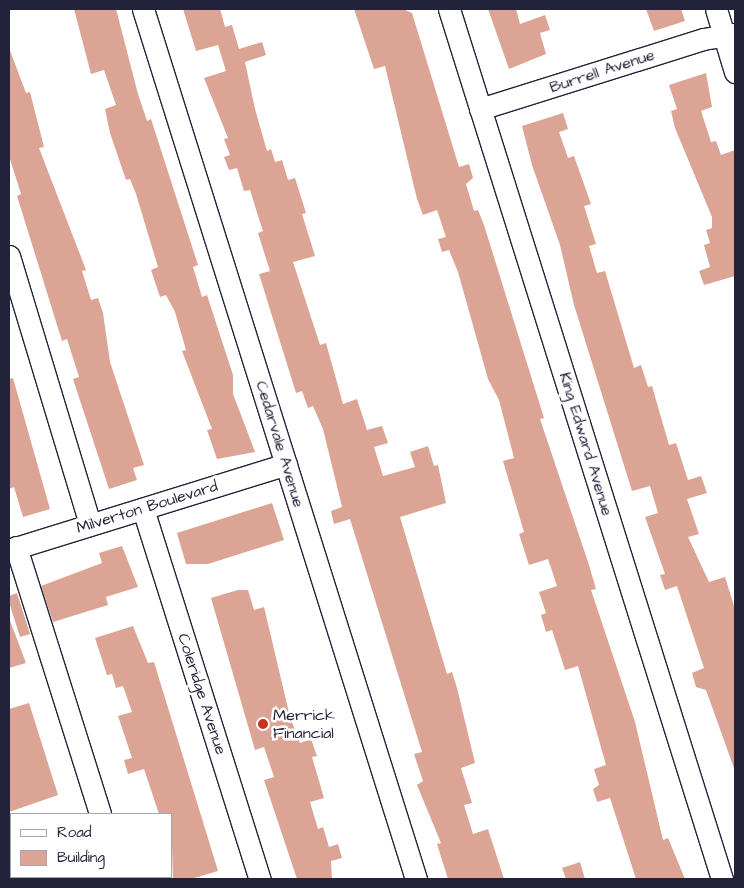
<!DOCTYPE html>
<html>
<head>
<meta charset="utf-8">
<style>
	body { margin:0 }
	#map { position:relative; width:744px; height:888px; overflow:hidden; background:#fff; font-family:"Architects Daughter",sans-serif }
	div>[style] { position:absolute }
	.building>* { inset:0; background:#dba494 }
	.roads { filter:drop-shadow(1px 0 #22223b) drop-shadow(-1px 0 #22223b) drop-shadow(0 1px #22223b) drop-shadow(0 -1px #22223b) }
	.minor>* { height:21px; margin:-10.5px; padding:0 10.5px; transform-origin:10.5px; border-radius:10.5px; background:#fff }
	.dots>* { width:14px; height:14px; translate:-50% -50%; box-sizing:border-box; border:2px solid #fff; border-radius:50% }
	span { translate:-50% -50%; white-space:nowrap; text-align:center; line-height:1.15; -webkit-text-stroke:5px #fff; paint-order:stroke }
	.street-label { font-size:16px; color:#22223b }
	.poi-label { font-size:16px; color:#22223b }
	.left { translate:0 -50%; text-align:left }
	.frame { position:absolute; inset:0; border:10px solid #22223b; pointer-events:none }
	.legend { position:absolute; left:10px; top:813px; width:162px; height:65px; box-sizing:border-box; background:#fff; border:1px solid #a7a7b1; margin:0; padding:6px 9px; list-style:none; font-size:15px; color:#22223b }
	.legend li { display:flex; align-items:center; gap:10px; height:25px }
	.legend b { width:25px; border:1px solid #a7a7b1 }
</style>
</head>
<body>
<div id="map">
	<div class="building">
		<i style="clip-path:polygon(74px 9px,116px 9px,138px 94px,147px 121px,151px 119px,198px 265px,193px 267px,202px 297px,207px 295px,233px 375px,233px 394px,255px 452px,217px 459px,207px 430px,212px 429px,182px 351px,186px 350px,175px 312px,166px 295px,160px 297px,151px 270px,158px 267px,136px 194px,130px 179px,126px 180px,110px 133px,105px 109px,116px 105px,104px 70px,91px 74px)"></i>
		<i style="clip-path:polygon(183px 9px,220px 9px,225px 27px,232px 25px,239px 49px,262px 42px,266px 55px,245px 62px,255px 109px,267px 151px,271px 149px,275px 162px,282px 160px,288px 180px,295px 178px,306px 213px,302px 214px,315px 256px,293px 262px,320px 345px,326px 343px,343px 404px,357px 399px,367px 430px,382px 426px,388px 443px,374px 447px,383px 476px,415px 467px,410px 452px,428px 446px,434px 466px,438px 465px,446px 503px,400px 517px,447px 674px,452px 672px,457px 688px,475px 763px,461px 768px,472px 803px,464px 805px,473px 834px,488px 829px,504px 879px,448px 879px,437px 844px,441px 843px,417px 785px,423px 781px,414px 754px,422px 752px,350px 519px,334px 524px,331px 511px,342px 507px,323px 429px,313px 406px,308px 408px,302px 391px,296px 393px,259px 274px,270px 271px,258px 233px,263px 231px,259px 219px,250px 190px,244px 191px,237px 168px,229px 170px,224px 157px,230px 155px,224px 139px,228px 138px,204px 78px,226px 71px,218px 45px,196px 51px)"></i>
		<i style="clip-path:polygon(354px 9px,403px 9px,412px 13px,459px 167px,469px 164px,473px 178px,466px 184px,474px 211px,478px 210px,484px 225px,544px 418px,540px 419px,588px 562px,596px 589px,591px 590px,635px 722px,663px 840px,668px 838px,685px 879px,636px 879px,610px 798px,597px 802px,593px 789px,599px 785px,594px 769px,606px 765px,589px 705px,578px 666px,565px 670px,552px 630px,546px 632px,541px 615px,546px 613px,539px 592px,557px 586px,548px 559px,529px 565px,519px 534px,524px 532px,503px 461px,514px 458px,499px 400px,488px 379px,458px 272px,449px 250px,442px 252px,438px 239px,446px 237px,437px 210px,423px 215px,417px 199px,385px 66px,374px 69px)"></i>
		<i style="clip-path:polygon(488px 9px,516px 9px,520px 24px,545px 15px,550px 30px,540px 33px,546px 54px,509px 69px)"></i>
		<i style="clip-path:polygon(646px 9px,681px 9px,685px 21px,654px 31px)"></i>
		<i style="clip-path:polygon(9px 48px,26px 93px,30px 92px,44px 147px,39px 148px,86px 270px,82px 271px,91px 300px,98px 298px,103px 313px,110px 362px,144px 465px,133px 468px,137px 480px,109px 489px,73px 379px,79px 377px,67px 339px,62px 341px,17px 196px,21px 194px,9px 156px)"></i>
		<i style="clip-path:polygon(706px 73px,712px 107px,701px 111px,711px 142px,716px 141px,721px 155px,735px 150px,735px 276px,704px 285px,699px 271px,710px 267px,704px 245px,710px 243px,706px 230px,712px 228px,712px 217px,675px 128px,671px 111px,677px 109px,669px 85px)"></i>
		<i style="clip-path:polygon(563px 113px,568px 129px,559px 132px,568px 158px,574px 156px,591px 204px,584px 206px,596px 244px,589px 246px,597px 273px,605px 271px,634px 368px,641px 365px,648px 387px,652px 386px,669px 445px,676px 443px,688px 480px,701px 476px,707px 493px,687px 499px,699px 534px,688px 537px,709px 582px,725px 577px,735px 609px,735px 771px,706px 690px,696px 687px,692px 673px,704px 668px,677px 586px,665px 590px,660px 575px,665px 574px,645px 517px,658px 513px,650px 486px,632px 491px,574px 305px,560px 245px,532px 165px,522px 126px)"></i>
		<i style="clip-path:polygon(13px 378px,50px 509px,23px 517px,14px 487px,9px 489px,9px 379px)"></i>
		<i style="clip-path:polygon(272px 503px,284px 540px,208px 564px,186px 564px,177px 533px)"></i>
		<i style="clip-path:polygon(122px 546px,138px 587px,106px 597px,108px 605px,53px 622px,41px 586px,102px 563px,99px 553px)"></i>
		<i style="clip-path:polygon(238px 590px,248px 590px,254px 610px,264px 607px,290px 717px,300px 743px,311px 739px,317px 756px,312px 757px,324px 798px,310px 802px,318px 829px,323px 827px,329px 847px,338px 844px,342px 858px,331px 861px,332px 879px,297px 879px,264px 780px,274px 777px,264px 747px,255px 750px,211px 598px)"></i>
		<i style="clip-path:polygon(17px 593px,30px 634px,20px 637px,9px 602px,9px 596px)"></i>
		<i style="clip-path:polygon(9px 618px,26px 663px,9px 668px)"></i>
		<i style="clip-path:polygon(133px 626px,148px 663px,154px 662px,218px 871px,191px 879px,173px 879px,171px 814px,159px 814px,144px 769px,128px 774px,124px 760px,132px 758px,118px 716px,132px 712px,123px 686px,116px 688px,112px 674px,107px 675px,95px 638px)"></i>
		<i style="clip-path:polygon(29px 703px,58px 795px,9px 812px,9px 709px)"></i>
		<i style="clip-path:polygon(580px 862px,585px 879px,566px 879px,562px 868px)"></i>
	</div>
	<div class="roads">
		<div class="minor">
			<i style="left:143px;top:9px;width:912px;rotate:72.58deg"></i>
			<i style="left:449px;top:9px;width:912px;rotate:72.58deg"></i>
			<i style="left:716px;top:9px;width:66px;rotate:73.2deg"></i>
			<i style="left:480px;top:109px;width:234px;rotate:-17.4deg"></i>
			<i style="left:703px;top:39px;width:32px;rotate:-9deg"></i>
			<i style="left:9px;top:256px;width:280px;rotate:73.2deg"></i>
			<i style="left:143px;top:509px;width:388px;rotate:72.5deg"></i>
			<i style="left:16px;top:547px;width:280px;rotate:72.5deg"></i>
			<i style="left:9px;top:550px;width:290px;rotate:-17.2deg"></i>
			<i style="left:119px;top:877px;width:2px;rotate:63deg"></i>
		</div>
	</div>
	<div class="dots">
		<i style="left:263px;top:724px;background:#c8321e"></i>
	</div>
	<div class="street-label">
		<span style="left:602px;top:71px;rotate:-18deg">Burrell Avenue</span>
		<span style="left:280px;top:444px;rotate:73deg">Cedarvale Avenue</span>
		<span style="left:586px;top:444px;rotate:73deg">King Edward Avenue</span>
		<span style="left:147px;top:507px;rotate:-17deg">Milverton Boulevard</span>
		<span style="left:202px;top:694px;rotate:72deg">Coleridge Avenue</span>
	</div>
	<div class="poi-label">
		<span class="left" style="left:273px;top:724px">Merrick<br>Financial</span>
	</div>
	<div class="frame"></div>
	<ul class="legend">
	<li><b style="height:6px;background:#fff"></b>Road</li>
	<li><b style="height:14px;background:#dba494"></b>Building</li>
	</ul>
</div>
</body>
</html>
